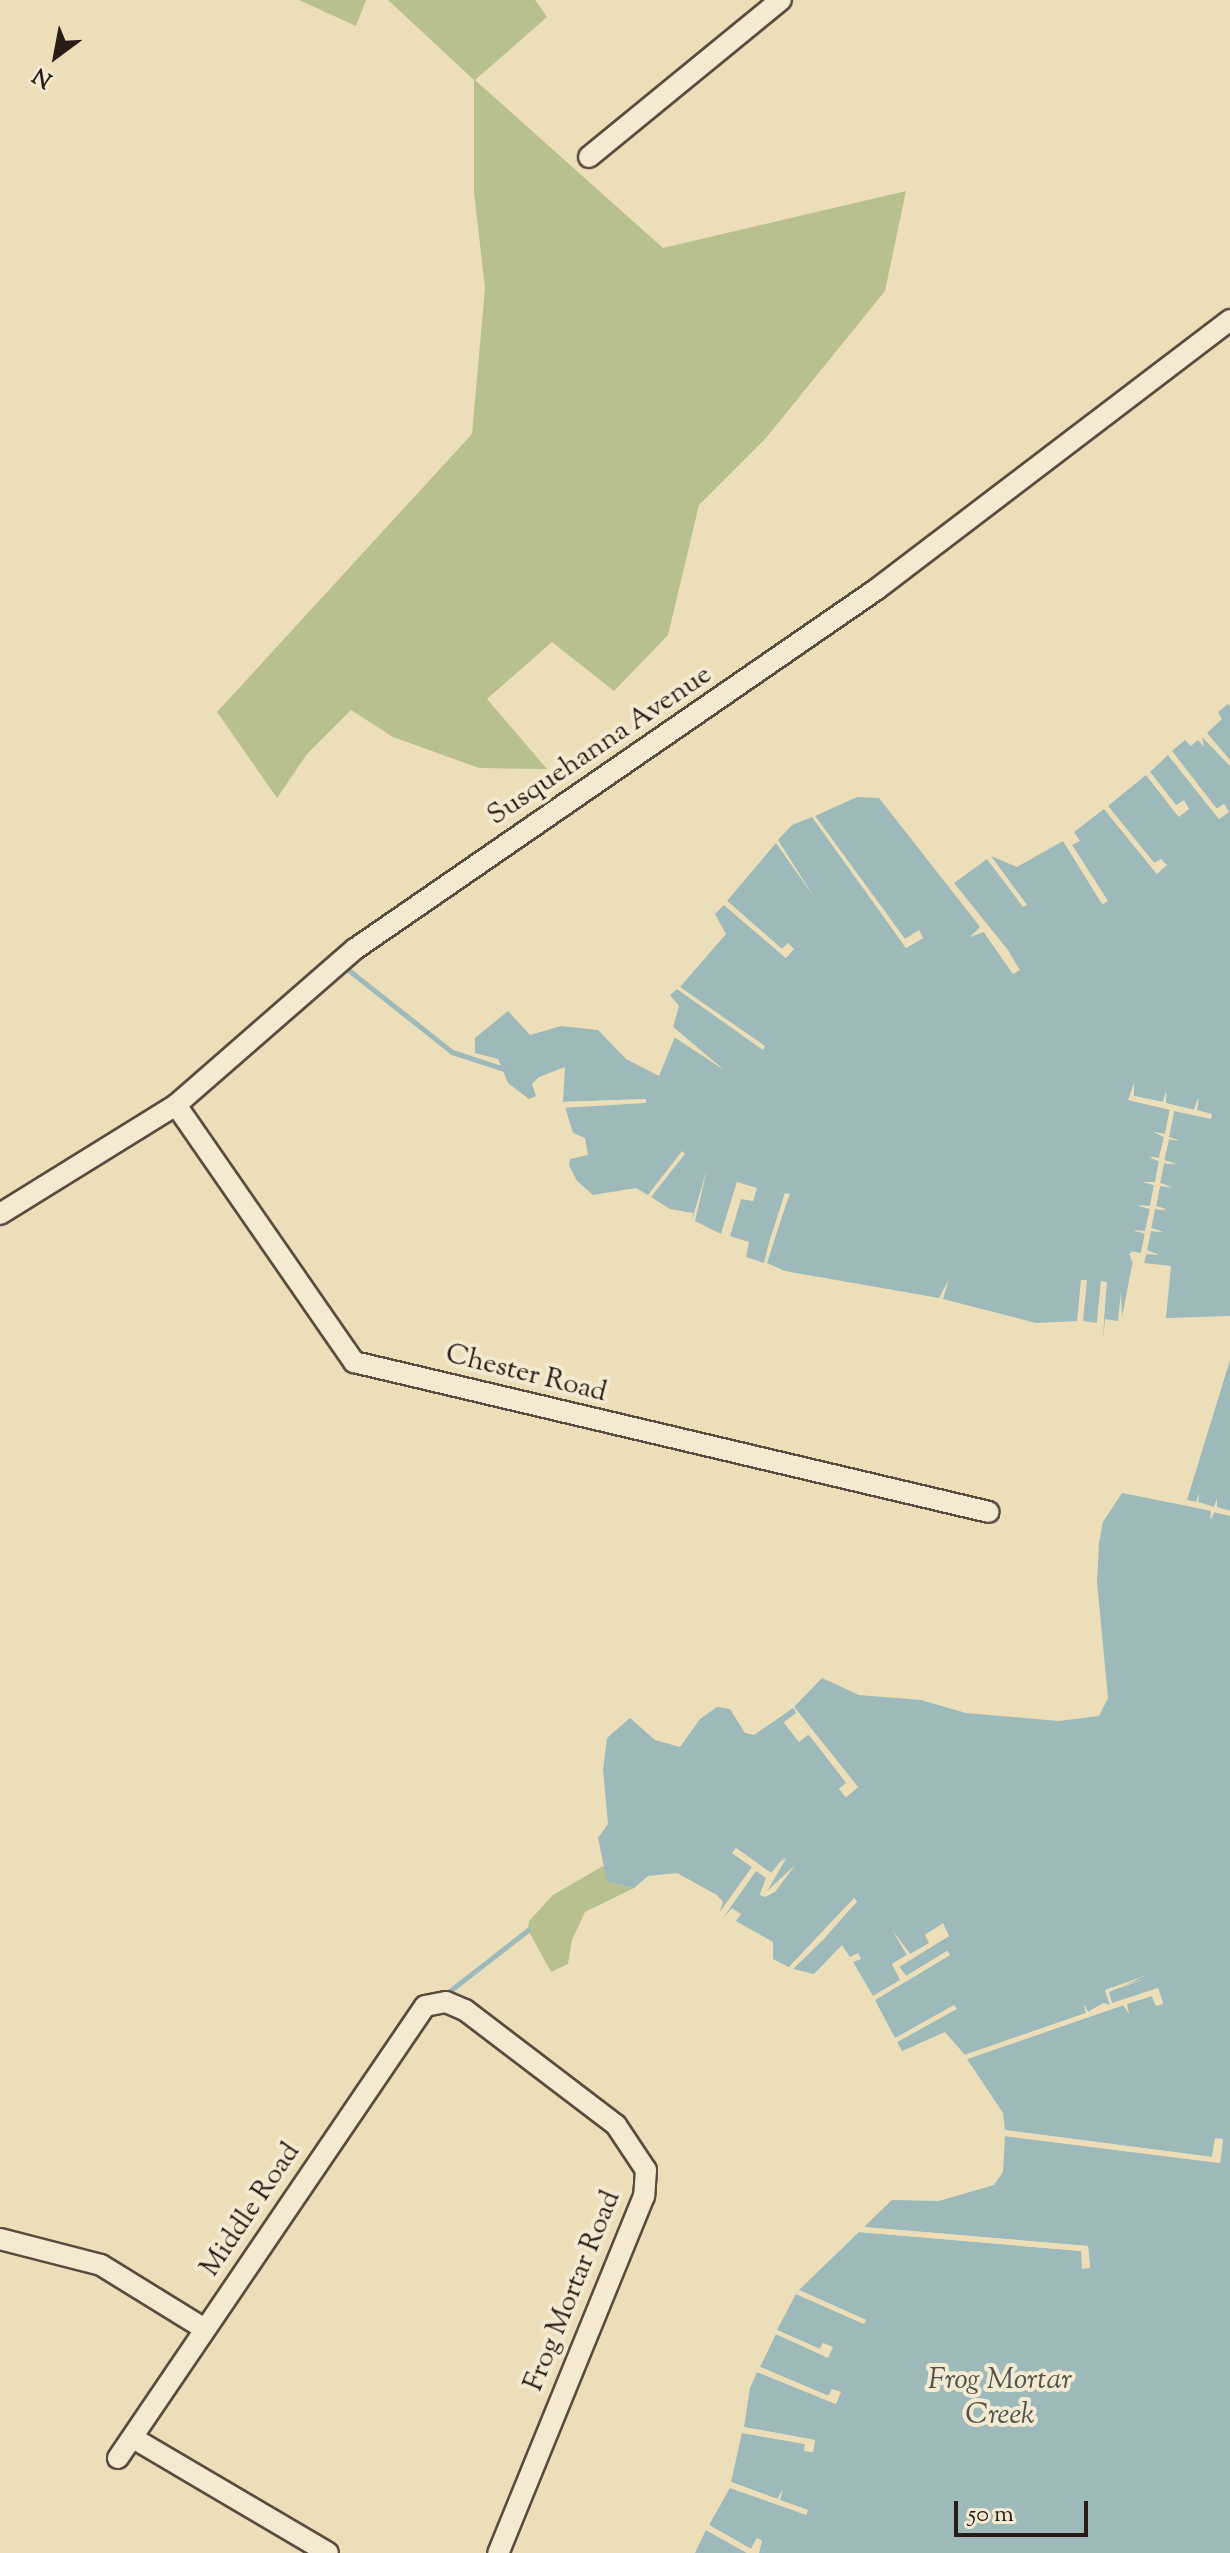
<!DOCTYPE html>
<html>
<head>
<meta charset="utf-8">
<style>
	body { margin:0 }
	#map { position:relative; width:1230px; height:2553px; overflow:hidden; background:#ecdeb8; font-family:"Sorts Mill Goudy",serif }
	div>[style] { position:absolute }
	.green>* { inset:0; background:#b8c18e }
	.water>* { inset:0; background:#9db9ba }
	.pier>* { inset:0; background:#ecdeb8 }
	.stream>* { height:5px; margin:-2.5px; padding:0 2.5px; transform-origin:2.5px; border-radius:2.5px; background:#9db9ba }
	.roads { filter:drop-shadow(2px 0 #5a4c3e) drop-shadow(-2px 0 #5a4c3e) drop-shadow(0 2px #5a4c3e) drop-shadow(0 -2px #5a4c3e) }
	.minor>* { height:20px; margin:-10px; padding:0 10px; transform-origin:10px; border-radius:10px; background:#f3ead1 }
	span { translate:-50% -50%; white-space:nowrap; text-align:center; line-height:1.15; -webkit-text-stroke:8px #f3ead1; paint-order:stroke }
	.street-label { font-size:28px; color:#291b15 }
	.water-label { font-size:30px; color:#52524f; font-style:italic }
	.north { position:absolute; left:16px; top:16px; width:80px; height:80px; -webkit-text-stroke:6px #f3ead1; paint-order:stroke; rotate:212deg; font-size:22px; font-weight:700; line-height:32px; text-align:center; color:#291b15 }
	.north::after { content:''; display:block; margin:auto; width:28px; height:36px; background:#291b15; clip-path:polygon(50% 0,100% 100%,50% 72%,0 100%) }
	.scale { position:absolute; left:954px; top:2501px; width:134px; height:36px; box-sizing:border-box; border:4px solid #291b15; border-top:0; padding-left:10px; font-size:24px; line-height:28px; white-space:nowrap; color:#291b15; -webkit-text-stroke:6px #f3ead1; paint-order:stroke }
</style>
</head>
<body>
<div id="map">
	<div class="green">
		<i style="clip-path:polygon(299px 0,366px 0,356px 26px)"></i>
		<i style="clip-path:polygon(388px 0,535px 0,547px 17px,475px 80px,663px 248px,906px 191px,885px 291px,766px 438px,699px 505px,668px 635px,614px 691px,552px 642px,487px 699px,547px 769px,479px 768px,393px 737px,351px 710px,307px 754px,277px 798px,217px 712px,472px 434px,485px 288px,474px 192px,474px 80px)"></i>
		<i style="clip-path:polygon(603px 1866px,609px 1871px,608px 1882px,634px 1888px,585px 1912px,572px 1940px,568px 1964px,551px 1972px,528px 1930px,529px 1921px,553px 1895px)"></i>
	</div>
	<div class="water">
		<i style="clip-path:polygon(1228px 704px,1230px 706px,1230px 760px,1207px 733px,1222px 719px,1218px 712px)"></i>
		<i style="clip-path:polygon(1202px 737px,1230px 766px,1230px 1316px,1166px 1318px,1171px 1266px,1144px 1263px,1146px 1254px,1158px 1254px,1147px 1251px,1150px 1231px,1163px 1232px,1151px 1228px,1155px 1209px,1167px 1209px,1156px 1206px,1160px 1185px,1172px 1187px,1160px 1183px,1164px 1163px,1174px 1165px,1164px 1161px,1169px 1139px,1179px 1141px,1169px 1137px,1174px 1111px,1197px 1110px,1199px 1098px,1194px 1110px,1165px 1103px,1167px 1093px,1163px 1102px,1133px 1096px,1133px 1086px,1129px 1100px,1170px 1109px,1165px 1134px,1154px 1132px,1164px 1137px,1159px 1158px,1149px 1158px,1159px 1161px,1155px 1183px,1143px 1182px,1154px 1185px,1150px 1206px,1138px 1206px,1150px 1209px,1145px 1231px,1134px 1231px,1145px 1233px,1141px 1253px,1130px 1251px,1134px 1255px,1122px 1317px,1121px 1292px,1118px 1321px,1105px 1319px,1103px 1341px,1106px 1282px,1101px 1282px,1097px 1323px,1083px 1321px,1087px 1280px,1081px 1280px,1077px 1321px,1036px 1323px,943px 1299px,949px 1279px,939px 1298px,785px 1271px,767px 1263px,789px 1195px,785px 1193px,764px 1263px,746px 1257px,749px 1242px,730px 1236px,741px 1198px,753px 1201px,756px 1188px,737px 1183px,721px 1234px,695px 1221px,707px 1169px,692px 1220px,693px 1213px,670px 1209px,651px 1197px,685px 1154px,682px 1151px,648px 1195px,636px 1188px,593px 1195px,577px 1181px,569px 1165px,570px 1159px,588px 1155px,585px 1138px,573px 1133px,565px 1107px,646px 1099px,563px 1102px,565px 1067px,539px 1077px,532px 1084px,536px 1096px,529px 1099px,508px 1083px,498px 1059px,475px 1053px,475px 1038px,508px 1011px,530px 1035px,561px 1026px,598px 1030px,626px 1059px,659px 1076px,676px 1034px,724px 1070px,673px 1027px,679px 1006px,670px 995px,677px 989px,763px 1049px,680px 987px,726px 934px,715px 914px,724px 905px,786px 958px,794px 949px,788px 943px,782px 949px,727px 901px,776px 843px,814px 897px,778px 840px,792px 825px,812px 817px,906px 948px,923px 938px,919px 931px,905px 939px,815px 816px,857px 797px,879px 798px,981px 928px,970px 937px,983px 931px,1013px 974px,1019px 969px,1008px 950px,954px 883px,987px 859px,1024px 907px,991px 856px,1017px 867px,1063px 841px,1102px 904px,1107px 900px,1072px 845px,1079px 840px,1074px 832px,1104px 809px,1157px 874px,1166px 865px,1161px 859px,1155px 864px,1108px 806px,1146px 775px,1178px 816px,1189px 809px,1184px 801px,1176px 806px,1150px 772px,1168px 755px,1219px 819px,1229px 812px,1224px 804px,1217px 809px,1172px 751px,1185px 740px,1191px 746px,1198px 740px,1204px 747px)"></i>
		<i style="clip-path:polygon(1230px 1360px,1230px 1511px,1217px 1507px,1217px 1500px,1214px 1507px,1198px 1502px,1199px 1494px,1196px 1502px,1187px 1500px)"></i>
		<i style="clip-path:polygon(1122px 1493px,1212px 1511px,1212px 1519px,1214px 1512px,1230px 1516px,1230px 2553px,759px 2553px,761px 2540px,757px 2538px,751px 2549px,709px 2525px,730px 2488px,806px 2514px,808px 2510px,779px 2500px,781px 2490px,778px 2499px,731px 2482px,742px 2433px,805px 2444px,804px 2451px,813px 2452px,815px 2440px,744px 2427px,750px 2388px,757px 2372px,836px 2404px,840px 2392px,832px 2389px,829px 2396px,760px 2367px,776px 2334px,828px 2357px,832px 2347px,823px 2343px,820px 2349px,777px 2330px,796px 2294px,864px 2324px,866px 2320px,799px 2290px,859px 2232px,1081px 2251px,1090px 2268px,1088px 2246px,864px 2227px,892px 2200px,939px 2201px,994px 2185px,1003px 2172px,1005px 2136px,1220px 2163px,1223px 2140px,1215px 2139px,1212px 2157px,1005px 2130px,1003px 2113px,967px 2059px,1124px 2005px,1129px 2014px,1126px 2004px,1152px 1996px,1156px 2006px,1163px 2004px,1158px 1988px,1112px 2004px,1108px 1992px,1148px 1978px,1105px 1991px,1110px 2005px,1103px 2003px,1088px 2012px,1084px 2005px,1086px 2013px,965px 2055px,945px 2032px,902px 2051px,897px 2042px,956px 2009px,895px 2038px,875px 2000px,950px 1955px,947px 1951px,906px 1976px,899px 1966px,949px 1936px,943px 1924px,926px 1934px,930px 1943px,910px 1954px,893px 1931px,907px 1955px,892px 1964px,901px 1980px,873px 1996px,853px 1962px,861px 1959px,858px 1953px,850px 1957px,842px 1945px,814px 1974px,793px 1969px,857px 1902px,854px 1899px,789px 1967px,773px 1959px,773px 1942px,736px 1921px,741px 1914px,732px 1908px,722px 1919px,756px 1870px,767px 1878px,760px 1895px,765px 1897px,775px 1892px,795px 1865px,765px 1893px,785px 1856px,771px 1873px,736px 1848px,732px 1853px,752px 1867px,720px 1912px,723px 1902px,717px 1895px,677px 1873px,648px 1876px,634px 1888px,607px 1882px,598px 1838px,608px 1824px,603px 1770px,607px 1738px,630px 1718px,655px 1740px,680px 1747px,700px 1719px,717px 1707px,730px 1709px,745px 1733px,754px 1735px,793px 1708px,797px 1713px,784px 1723px,799px 1742px,808px 1734px,847px 1783px,839px 1789px,846px 1797px,858px 1787px,794px 1707px,822px 1678px,859px 1695px,921px 1700px,966px 1713px,1059px 1721px,1099px 1716px,1108px 1698px,1097px 1582px,1099px 1543px,1103px 1522px)"></i>
		<i style="clip-path:polygon(706px 2530px,747px 2553px,695px 2553px)"></i>
	</div>
	<div class="pier">
		<i style="clip-path:polygon(1172px 751px,1216px 809px,1224px 804px,1229px 812px,1219px 819px,1168px 755px)"></i>
		<i style="clip-path:polygon(1150px 772px,1176px 805px,1184px 800px,1189px 809px,1179px 817px,1146px 775px)"></i>
		<i style="clip-path:polygon(1108px 806px,1154px 863px,1161px 859px,1167px 865px,1157px 874px,1104px 809px)"></i>
		<i style="clip-path:polygon(815px 816px,905px 939px,919px 930px,923px 938px,906px 948px)"></i>
		<i style="clip-path:polygon(1074px 832px,1080px 841px,1072px 845px,1108px 901px,1103px 904px,1063px 841px,1074px 839px)"></i>
		<i style="clip-path:polygon(991px 856px,1027px 905px,1023px 907px,987px 859px)"></i>
		<i style="clip-path:polygon(954px 883px,1020px 970px,1013px 974px,984px 932px,970px 937px,980px 927px,950px 885px)"></i>
		<i style="clip-path:polygon(727px 901px,782px 949px,788px 943px,794px 949px,786px 958px,724px 905px)"></i>
		<i style="clip-path:polygon(680px 987px,765px 1046px,763px 1050px,677px 989px)"></i>
		<i style="clip-path:polygon(673px 1027px,724px 1070px,671px 1035px)"></i>
		<i style="clip-path:polygon(1134px 1083px,1134px 1096px,1163px 1102px,1166px 1091px,1166px 1103px,1194px 1110px,1198px 1097px,1197px 1110px,1212px 1114px,1211px 1119px,1174px 1111px,1169px 1137px,1180px 1141px,1169px 1139px,1164px 1160px,1177px 1164px,1164px 1163px,1160px 1183px,1172px 1188px,1160px 1186px,1156px 1206px,1167px 1211px,1155px 1209px,1151px 1228px,1163px 1232px,1151px 1231px,1147px 1250px,1159px 1255px,1146px 1254px,1144px 1263px,1138px 1257px,1132px 1262px,1129px 1253px,1141px 1253px,1145px 1234px,1133px 1230px,1145px 1231px,1150px 1209px,1138px 1205px,1150px 1206px,1154px 1185px,1142px 1182px,1155px 1182px,1159px 1161px,1149px 1156px,1159px 1158px,1164px 1137px,1153px 1132px,1165px 1134px,1170px 1110px,1128px 1100px)"></i>
		<i style="clip-path:polygon(646px 1099px,646px 1103px,561px 1108px,559px 1102px)"></i>
		<i style="clip-path:polygon(737px 1182px,757px 1188px,753px 1201px,741px 1199px,730px 1236px,737px 1196px,750px 1196px,752px 1191px,739px 1187px,721px 1234px)"></i>
		<i style="clip-path:polygon(785px 1193px,790px 1194px,764px 1263px,770px 1239px)"></i>
		<i style="clip-path:polygon(1101px 1281px,1107px 1282px,1103px 1327px,1097px 1323px)"></i>
		<i style="clip-path:polygon(1199px 1493px,1198px 1502px,1214px 1507px,1217px 1498px,1217px 1507px,1230px 1511px,1230px 1516px,1214px 1512px,1210px 1520px,1211px 1511px,1186px 1505px,1187px 1500px,1196px 1502px)"></i>
		<i style="clip-path:polygon(794px 1707px,858px 1787px,846px 1797px,839px 1789px,846px 1783px,809px 1734px,799px 1742px,784px 1722px,796px 1713px)"></i>
		<i style="clip-path:polygon(736px 1848px,771px 1873px,787px 1857px,766px 1893px,797px 1866px,764px 1897px,760px 1894px,766px 1878px,756px 1871px,722px 1919px,720px 1912px,752px 1867px,732px 1853px)"></i>
		<i style="clip-path:polygon(854px 1898px,857px 1901px,824px 1939px,793px 1969px,789px 1967px)"></i>
		<i style="clip-path:polygon(943px 1923px,949px 1936px,899px 1967px,906px 1976px,947px 1951px,950px 1955px,875px 2000px,873px 1996px,900px 1980px,892px 1964px,907px 1955px,893px 1931px,910px 1954px,929px 1943px,925px 1935px)"></i>
		<i style="clip-path:polygon(1147px 1975px,1109px 1992px,1112px 2003px,1158px 1988px,1163px 2003px,1156px 2006px,1152px 1996px,1127px 2004px,1129px 2014px,1123px 2005px,967px 2059px,964px 2055px,1086px 2013px,1084px 2004px,1088px 2012px,1104px 2003px,1110px 2005px,1105px 1990px)"></i>
		<i style="clip-path:polygon(954px 2005px,957px 2009px,897px 2042px,895px 2038px)"></i>
		<i style="clip-path:polygon(1005px 2130px,1212px 2157px,1215px 2138px,1223px 2139px,1220px 2163px,1005px 2136px)"></i>
		<i style="clip-path:polygon(864px 2227px,1088px 2246px,1090px 2268px,1082px 2269px,1081px 2251px,859px 2232px)"></i>
		<i style="clip-path:polygon(799px 2290px,866px 2320px,864px 2324px,796px 2294px)"></i>
		<i style="clip-path:polygon(777px 2330px,820px 2349px,823px 2343px,833px 2347px,828px 2358px,776px 2334px)"></i>
		<i style="clip-path:polygon(760px 2367px,828px 2396px,832px 2389px,841px 2392px,836px 2404px,757px 2372px)"></i>
		<i style="clip-path:polygon(744px 2427px,815px 2440px,813px 2452px,804px 2451px,805px 2444px,742px 2433px)"></i>
		<i style="clip-path:polygon(731px 2482px,777px 2499px,783px 2490px,780px 2500px,808px 2510px,806px 2515px,730px 2488px)"></i>
		<i style="clip-path:polygon(709px 2525px,751px 2549px,757px 2538px,762px 2541px,759px 2553px,747px 2553px,706px 2530px)"></i>
	</div>
	<div class="stream">
		<i style="left:346px;top:968px;width:135px;rotate:38.4deg"></i>
		<i style="left:452px;top:1052px;width:55px;rotate:18.1deg"></i>
		<i style="left:447px;top:1993px;width:103px;rotate:-37.9deg"></i>
	</div>
	<div class="roads">
		<div class="minor">
			<i style="left:589px;top:157px;width:248px;rotate:-39.3deg"></i>
			<i style="left:176px;top:1105px;width:313px;rotate:55.3deg"></i>
			<i style="left:354px;top:1362px;width:652px;rotate:13.29deg"></i>
			<i style="left:0;top:1214px;width:207px;rotate:-31.8deg"></i>
			<i style="left:176px;top:1105px;width:237px;rotate:-41.1deg"></i>
			<i style="left:355px;top:949px;width:634px;rotate:-34.59deg"></i>
			<i style="left:877px;top:589px;width:444px;rotate:-37.3deg"></i>
			<i style="left:0;top:2239px;width:104px;rotate:14.4deg"></i>
			<i style="left:101px;top:2265px;width:120px;rotate:31.7deg"></i>
			<i style="left:133px;top:2438px;width:226px;rotate:30.5deg"></i>
			<i style="left:118px;top:2458px;width:546px;rotate:-55.82deg"></i>
			<i style="left:425px;top:2006px;width:21px;rotate:-11deg"></i>
			<i style="left:446px;top:2002px;width:21px;rotate:23deg"></i>
			<i style="left:465px;top:2010px;width:190px;rotate:37.3deg"></i>
			<i style="left:616px;top:2125px;width:54px;rotate:56.3deg"></i>
			<i style="left:646px;top:2170px;width:26px;rotate:94deg"></i>
			<i style="left:644px;top:2196px;width:386px;rotate:112.2deg"></i>
		</div>
	</div>
	<div class="street-label">
		<span style="left:600px;top:746px;rotate:-34deg">Susquehanna Avenue</span>
		<span style="left:526px;top:1374px;rotate:14deg">Chester Road</span>
		<span style="left:251px;top:2210px;rotate:-56deg">Middle Road</span>
		<span style="left:573px;top:2291px;rotate:-68deg">Frog Mortar Road</span>
	</div>
	<div class="water-label">
		<span style="left:1000px;top:2398px">Frog Mortar<br>Creek</span>
	</div>
	<div class="north">N</div>
	<div class="scale">50 m</div>
</div>
</body>
</html>
